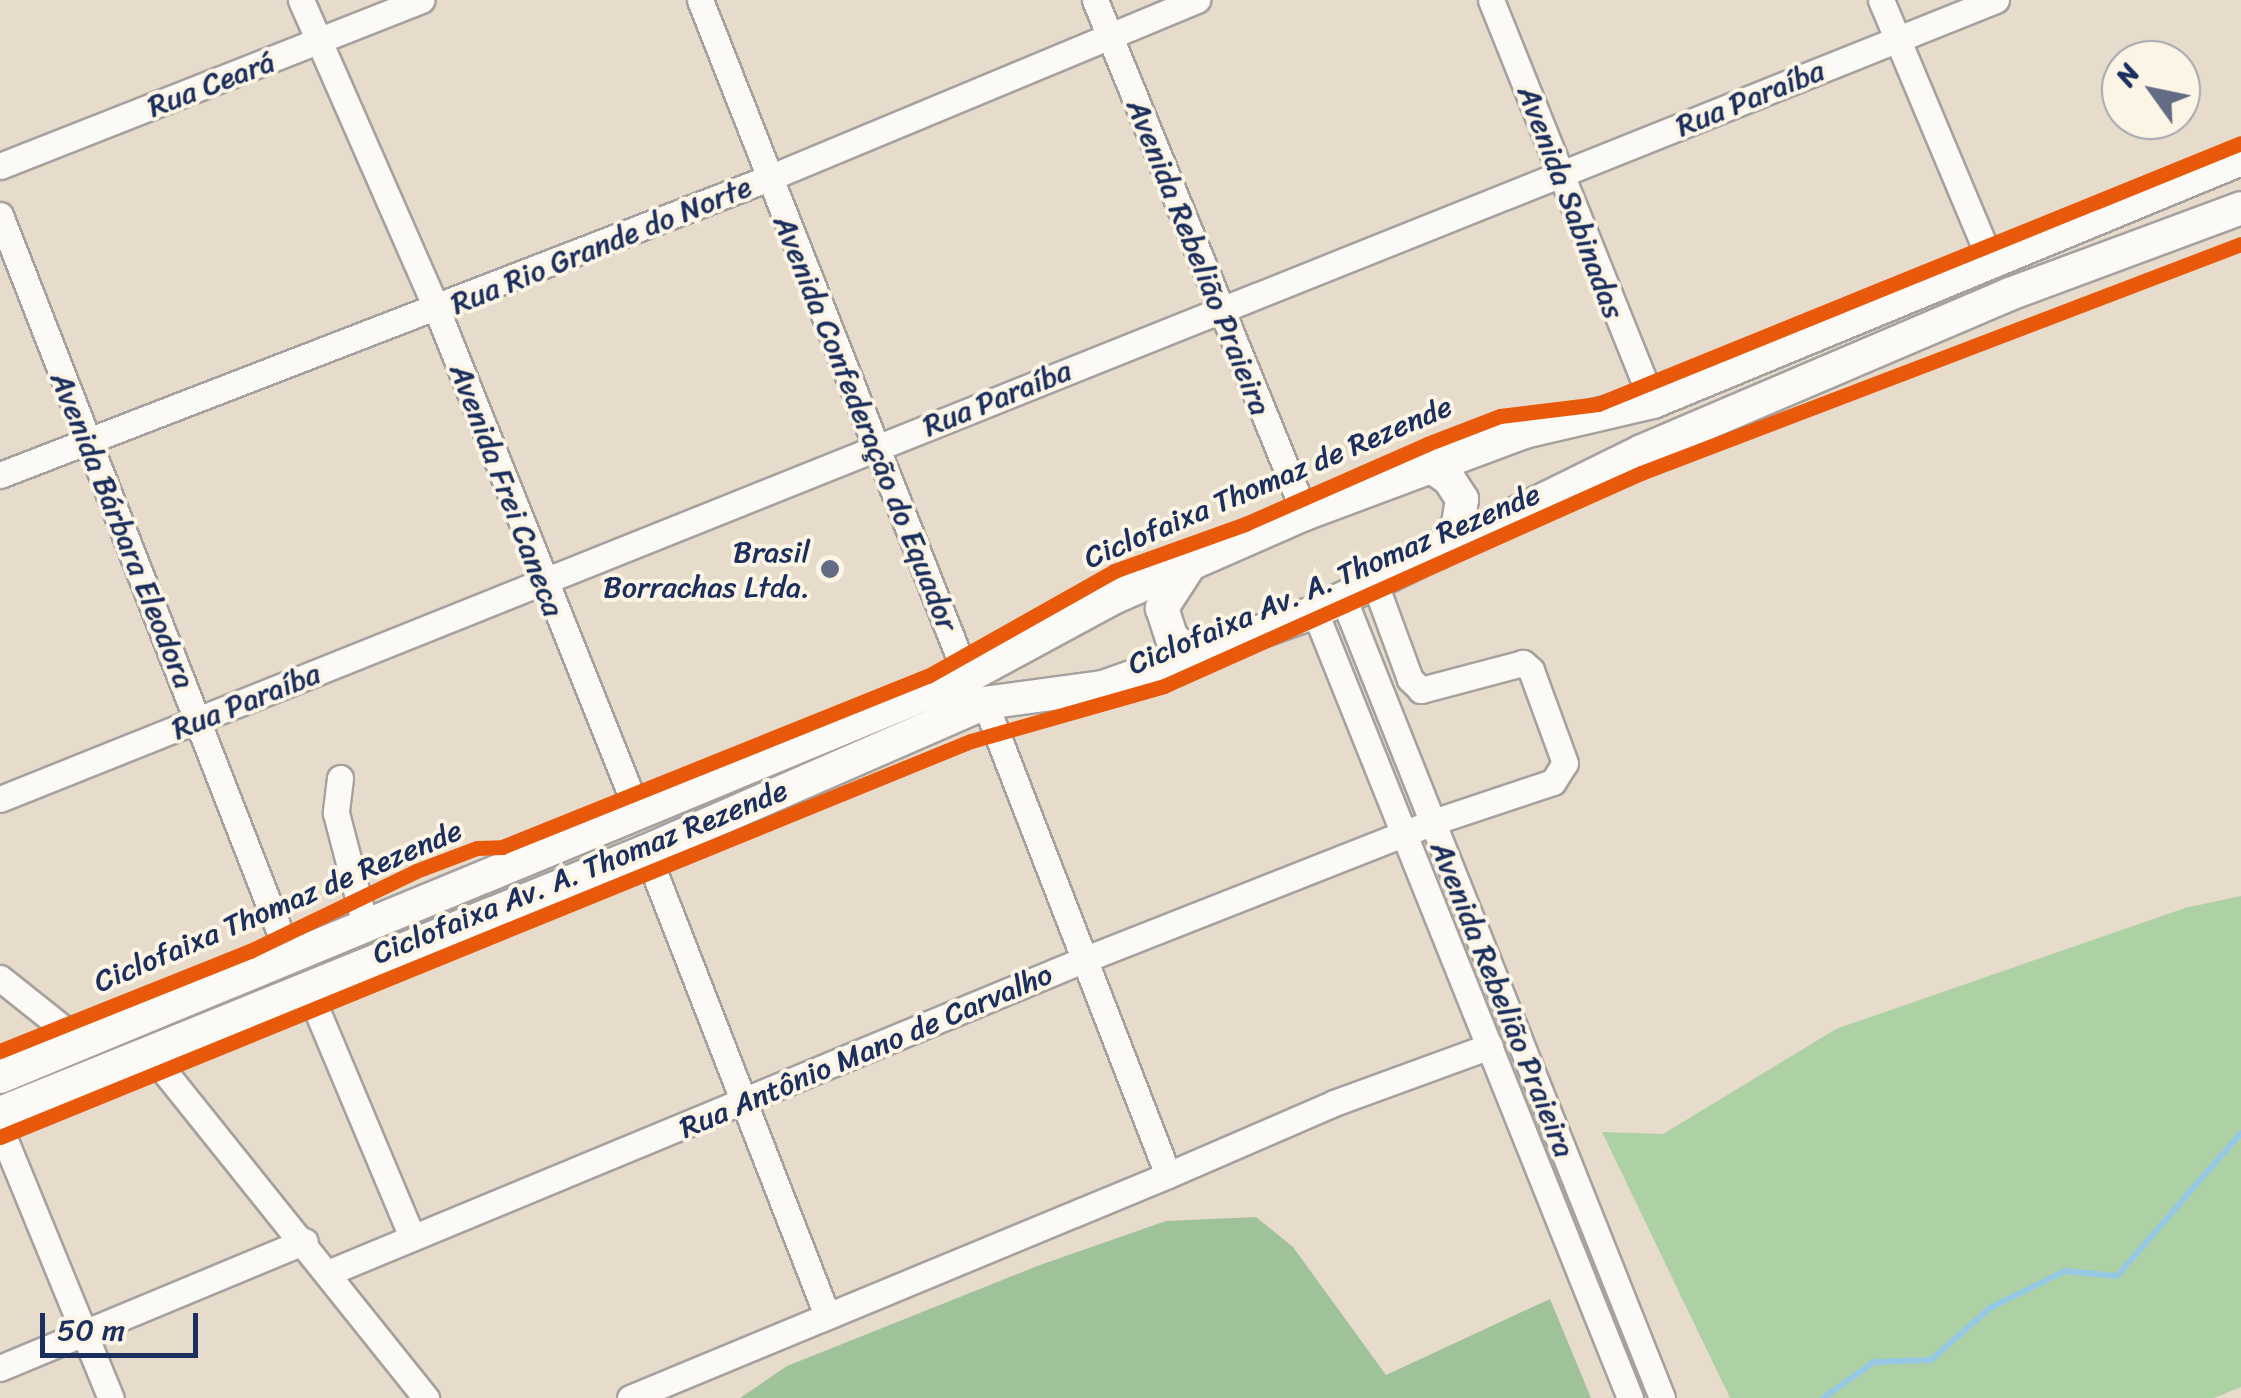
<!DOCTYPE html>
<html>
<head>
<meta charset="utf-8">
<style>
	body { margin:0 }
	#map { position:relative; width:2241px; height:1398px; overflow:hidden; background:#e7dccc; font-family:Sriracha,sans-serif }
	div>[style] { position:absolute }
	.green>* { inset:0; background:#add1a5 }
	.forest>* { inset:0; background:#a0c29a }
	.stream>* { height:6px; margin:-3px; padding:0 3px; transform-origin:3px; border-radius:3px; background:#96c8e4 }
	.roads { filter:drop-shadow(2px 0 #a5a19e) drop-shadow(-2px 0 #a5a19e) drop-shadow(0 2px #a5a19e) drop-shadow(0 -2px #a5a19e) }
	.minor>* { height:25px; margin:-12.5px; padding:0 12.5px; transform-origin:12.5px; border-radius:12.5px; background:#fbfaf7 }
	.major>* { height:32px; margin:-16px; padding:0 16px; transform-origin:16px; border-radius:16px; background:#fbfaf7 }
	.cycleway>* { height:15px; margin:-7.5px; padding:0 7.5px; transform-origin:7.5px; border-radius:7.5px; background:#e8590c }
	.dots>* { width:28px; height:28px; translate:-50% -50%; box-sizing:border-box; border:5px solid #fcf5e5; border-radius:50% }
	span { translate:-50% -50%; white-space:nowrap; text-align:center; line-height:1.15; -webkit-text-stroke:8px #fcf5e5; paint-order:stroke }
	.street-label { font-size:30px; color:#1b2f5e }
	.poi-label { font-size:30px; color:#1b2f5e }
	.right { translate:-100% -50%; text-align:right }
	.north { position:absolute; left:2101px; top:40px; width:100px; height:100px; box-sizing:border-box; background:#fcf5e5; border:2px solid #a2a6af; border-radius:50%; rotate:303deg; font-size:28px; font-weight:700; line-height:40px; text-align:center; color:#1b2f5e }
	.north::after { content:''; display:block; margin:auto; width:35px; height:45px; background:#626c84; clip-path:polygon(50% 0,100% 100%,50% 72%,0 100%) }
	.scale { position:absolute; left:40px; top:1313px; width:158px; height:45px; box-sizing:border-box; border:5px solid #1b2f5e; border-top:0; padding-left:12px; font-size:30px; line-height:35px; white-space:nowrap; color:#1b2f5e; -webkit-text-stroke:8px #fcf5e5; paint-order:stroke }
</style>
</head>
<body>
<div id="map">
	<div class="green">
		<i style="clip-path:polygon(2241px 896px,2241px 1387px,2214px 1398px,1730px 1398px,1602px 1132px,1663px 1134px,1836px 1029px,2185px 908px)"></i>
	</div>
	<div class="forest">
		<i style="clip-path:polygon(1256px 1217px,1293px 1247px,1386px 1375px,1550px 1299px,1591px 1398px,740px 1398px,787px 1366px,1040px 1265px,1166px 1221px)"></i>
	</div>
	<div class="stream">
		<i style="left:1823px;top:1398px;width:62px;rotate:-35.2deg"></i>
		<i style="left:1874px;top:1362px;width:57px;rotate:-2deg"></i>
		<i style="left:1931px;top:1360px;width:79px;rotate:-41.4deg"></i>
		<i style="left:1990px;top:1308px;width:84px;rotate:-26.3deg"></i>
		<i style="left:2065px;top:1271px;width:52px;rotate:5.5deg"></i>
		<i style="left:2117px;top:1276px;width:189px;rotate:-49.1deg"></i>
	</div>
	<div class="roads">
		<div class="minor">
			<i style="left:301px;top:0;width:339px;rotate:66.3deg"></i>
			<i style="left:437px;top:310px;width:544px;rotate:68.2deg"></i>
			<i style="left:700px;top:0;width:728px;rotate:68.48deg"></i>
			<i style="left:1095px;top:0;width:555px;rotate:67.78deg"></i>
			<i style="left:1491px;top:0;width:433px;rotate:68.1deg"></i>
			<i style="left:1881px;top:0;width:281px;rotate:67.2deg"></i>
			<i style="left:0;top:166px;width:453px;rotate:-21.5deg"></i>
			<i style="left:0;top:215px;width:795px;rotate:68.69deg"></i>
			<i style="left:0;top:475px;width:824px;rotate:-21.12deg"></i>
			<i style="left:769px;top:178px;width:464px;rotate:-22.6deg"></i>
			<i style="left:1344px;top:600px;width:859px;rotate:68.27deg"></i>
			<i style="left:1315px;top:612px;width:847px;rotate:68.16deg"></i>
			<i style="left:985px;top:703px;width:506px;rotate:68.81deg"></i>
			<i style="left:1168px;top:1175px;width:181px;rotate:-23.4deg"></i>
			<i style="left:1334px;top:1103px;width:166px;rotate:-20.1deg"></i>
			<i style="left:340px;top:778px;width:35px;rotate:97deg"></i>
			<i style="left:336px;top:813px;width:115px;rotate:75.4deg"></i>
			<i style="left:0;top:799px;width:2150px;rotate:-21.82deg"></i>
			<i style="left:646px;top:851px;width:499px;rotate:68.7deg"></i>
			<i style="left:0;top:978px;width:107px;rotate:38.6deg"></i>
			<i style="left:307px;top:987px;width:268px;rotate:67.2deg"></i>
			<i style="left:148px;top:1051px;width:445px;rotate:51.3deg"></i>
			<i style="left:0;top:1128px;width:292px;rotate:67.7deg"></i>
			<i style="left:330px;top:1272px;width:815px;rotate:-22.51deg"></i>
			<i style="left:1083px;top:960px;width:376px;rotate:-21.5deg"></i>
			<i style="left:1433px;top:822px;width:126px;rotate:-18.4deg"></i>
			<i style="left:1553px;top:782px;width:22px;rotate:-58deg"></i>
			<i style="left:1565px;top:763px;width:99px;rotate:-110.1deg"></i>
			<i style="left:1531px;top:670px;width:11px;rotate:-139deg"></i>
			<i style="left:1523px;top:663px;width:106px;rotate:165.2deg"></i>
			<i style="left:1421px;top:690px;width:16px;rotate:-135deg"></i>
			<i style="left:1410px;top:679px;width:101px;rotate:-110.2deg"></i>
			<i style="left:0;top:1368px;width:330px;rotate:-22.6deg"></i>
			<i style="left:630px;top:1398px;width:582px;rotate:-22.51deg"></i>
		</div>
		<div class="major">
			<i style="left:1430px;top:466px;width:23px;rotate:34deg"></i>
			<i style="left:1449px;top:479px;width:24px;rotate:57deg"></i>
			<i style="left:1462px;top:499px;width:26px;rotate:99deg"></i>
			<i style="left:1458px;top:525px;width:35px;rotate:127deg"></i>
			<i style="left:1191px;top:563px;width:54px;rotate:122.8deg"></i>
			<i style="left:1162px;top:608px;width:32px;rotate:72deg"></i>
			<i style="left:1172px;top:638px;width:30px;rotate:40deg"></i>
			<i style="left:0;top:1077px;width:1046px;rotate:-22.47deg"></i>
			<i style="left:967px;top:677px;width:164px;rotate:-28.4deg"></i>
			<i style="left:1111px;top:599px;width:212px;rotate:-23.7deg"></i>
			<i style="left:1305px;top:514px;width:234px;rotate:-20.5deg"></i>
			<i style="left:1524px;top:432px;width:132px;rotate:-13.1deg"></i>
			<i style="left:1653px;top:402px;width:636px;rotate:-22.45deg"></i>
			<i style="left:0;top:1113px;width:697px;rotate:-22.08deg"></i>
			<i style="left:646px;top:851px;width:370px;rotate:-23.6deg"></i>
			<i style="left:985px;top:703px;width:119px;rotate:-7.7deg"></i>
			<i style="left:1103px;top:687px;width:225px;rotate:-19.5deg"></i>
			<i style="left:1315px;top:612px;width:364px;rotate:-26.2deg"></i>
			<i style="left:1642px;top:451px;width:400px;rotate:-23.1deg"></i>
			<i style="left:2010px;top:294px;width:246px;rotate:-20.4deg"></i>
		</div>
	</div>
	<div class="cycleway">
		<i style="left:0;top:1051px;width:269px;rotate:-21.8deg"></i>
		<i style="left:250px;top:951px;width:184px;rotate:-25.7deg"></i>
		<i style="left:416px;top:871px;width:65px;rotate:-20.7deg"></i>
		<i style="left:477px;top:848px;width:25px;rotate:-2deg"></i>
		<i style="left:502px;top:847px;width:459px;rotate:-21.9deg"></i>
		<i style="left:928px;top:676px;width:214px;rotate:-29.4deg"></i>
		<i style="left:1114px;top:571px;width:139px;rotate:-19.7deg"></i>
		<i style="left:1245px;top:524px;width:199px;rotate:-23.7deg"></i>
		<i style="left:1427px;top:444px;width:78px;rotate:-21deg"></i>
		<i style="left:1500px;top:416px;width:99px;rotate:-7deg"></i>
		<i style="left:1598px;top:404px;width:694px;rotate:-22.09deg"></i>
		<i style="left:0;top:1137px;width:1049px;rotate:-22.19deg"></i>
		<i style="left:971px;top:741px;width:201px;rotate:-15.9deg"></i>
		<i style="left:1164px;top:686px;width:522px;rotate:-24.06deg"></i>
		<i style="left:1641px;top:473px;width:642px;rotate:-20.89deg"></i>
	</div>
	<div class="dots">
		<i style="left:830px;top:569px;background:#626c84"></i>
	</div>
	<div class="street-label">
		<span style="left:211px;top:84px;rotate:-21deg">Rua Ceará</span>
		<span style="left:1750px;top:98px;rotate:-22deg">Rua Paraíba</span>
		<span style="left:1571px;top:202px;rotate:69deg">Avenida Sabinadas</span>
		<span style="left:601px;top:245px;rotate:-22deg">Rua Rio Grande do Norte</span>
		<span style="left:1199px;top:257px;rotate:68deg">Avenida Rebelião Praieira</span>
		<span style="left:997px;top:398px;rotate:-22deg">Rua Paraíba</span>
		<span style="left:866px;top:423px;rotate:68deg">Avenida Confederação do Equador</span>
		<span style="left:1268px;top:482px;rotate:-23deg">Ciclofaixa Thomaz de Rezende</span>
		<span style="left:507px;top:490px;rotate:69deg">Avenida Frei Caneca</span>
		<span style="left:123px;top:530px;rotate:68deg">Avenida Bárbara Eleodora</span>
		<span style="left:1334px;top:579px;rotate:-23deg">Ciclofaixa Av. A. Thomaz Rezende</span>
		<span style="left:246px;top:701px;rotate:-22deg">Rua Paraíba</span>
		<span style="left:580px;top:872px;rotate:-22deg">Ciclofaixa Av. A. Thomaz Rezende</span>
		<span style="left:278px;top:906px;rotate:-23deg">Ciclofaixa Thomaz de Rezende</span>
		<span style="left:1503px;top:999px;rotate:68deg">Avenida Rebelião Praieira</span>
		<span style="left:866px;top:1051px;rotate:-23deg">Rua Antônio Mano de Carvalho</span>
	</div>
	<div class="poi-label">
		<span class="right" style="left:810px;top:569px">Brasil<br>Borrachas Ltda.</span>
	</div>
	<div class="north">N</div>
	<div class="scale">50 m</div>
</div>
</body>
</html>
